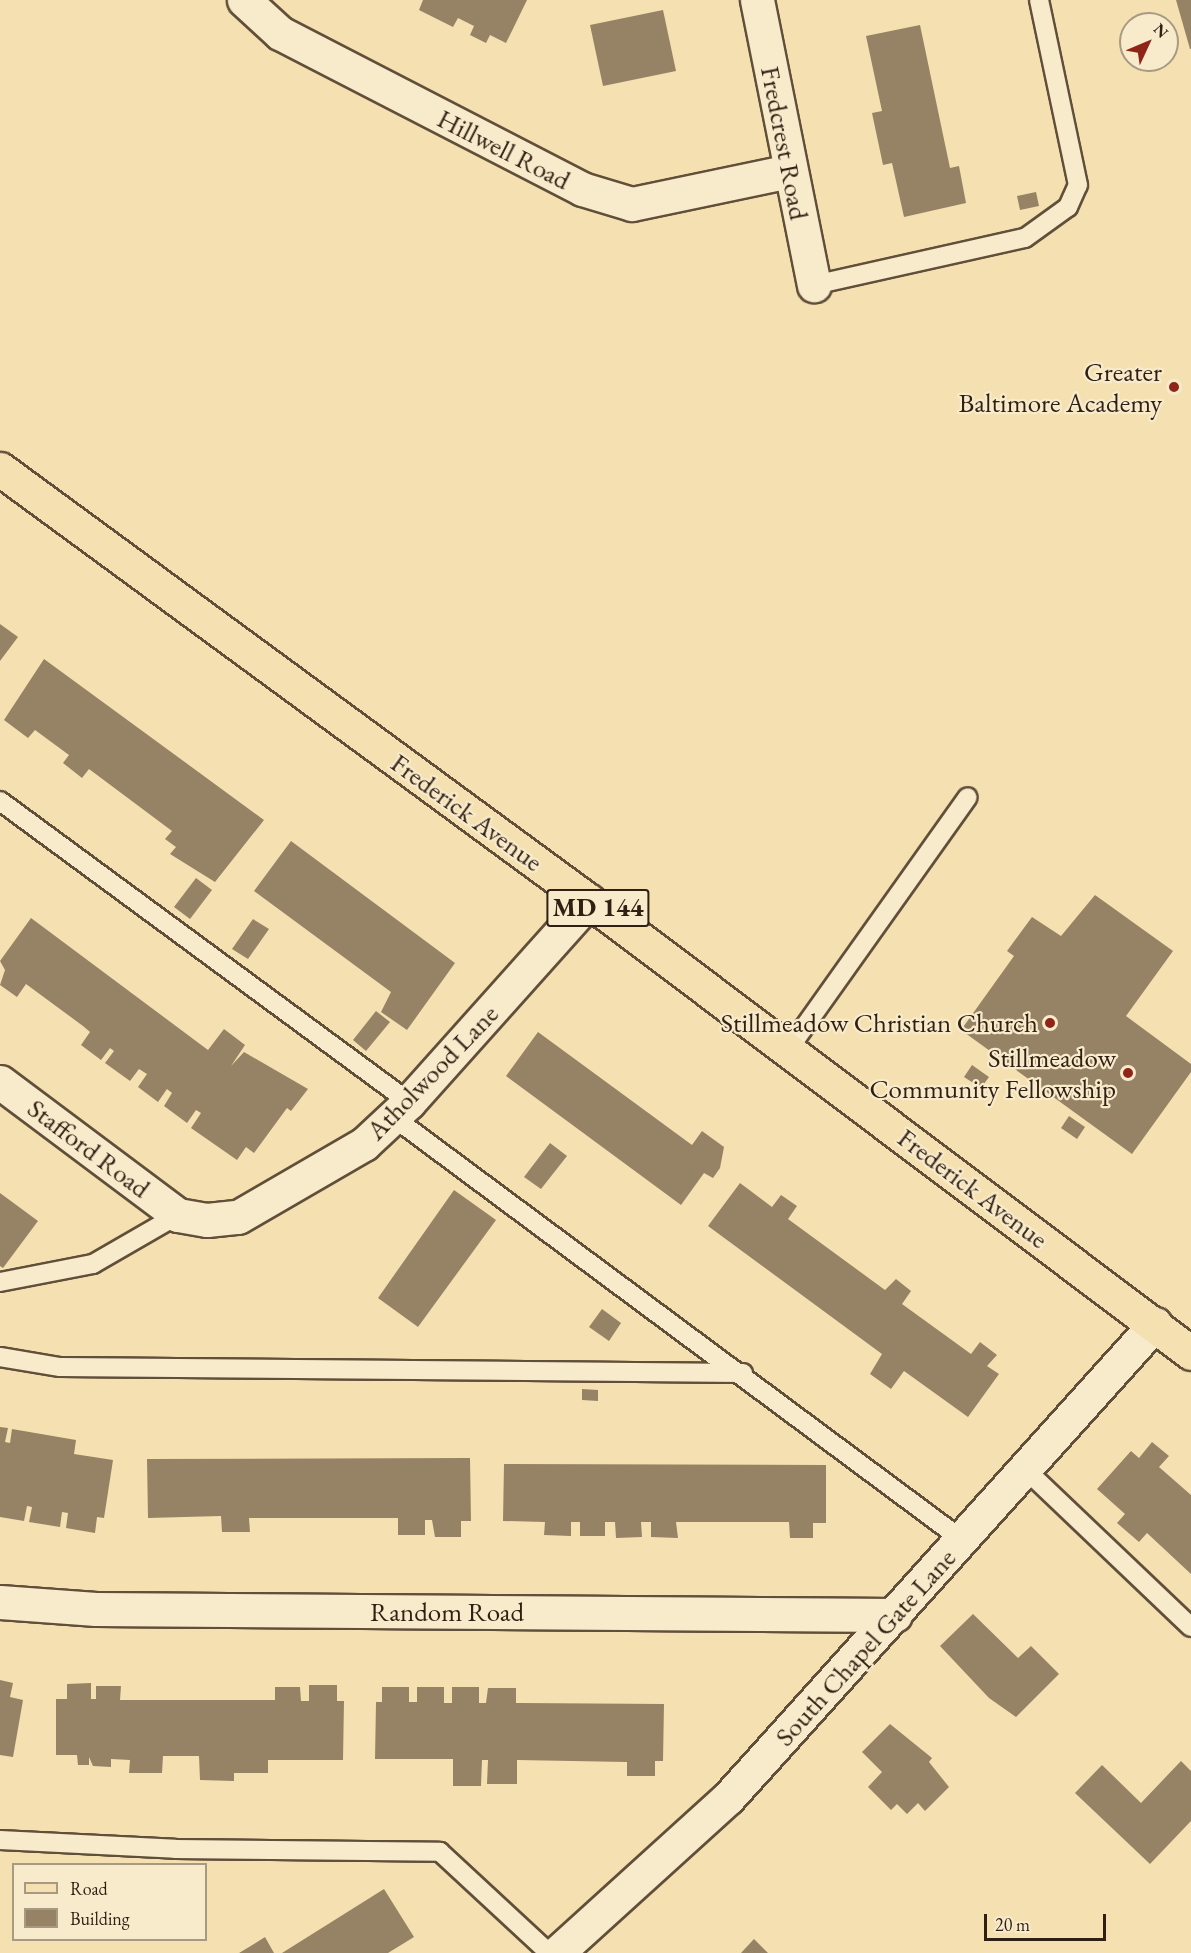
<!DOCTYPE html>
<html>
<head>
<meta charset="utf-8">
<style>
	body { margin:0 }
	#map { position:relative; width:1191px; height:1953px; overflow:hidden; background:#f5e0b1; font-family:"EB Garamond",serif }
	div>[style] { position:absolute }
	.building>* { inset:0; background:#968365 }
	.roads { filter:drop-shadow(2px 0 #614f3a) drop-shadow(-2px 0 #614f3a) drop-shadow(0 2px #614f3a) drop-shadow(0 -2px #614f3a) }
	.service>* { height:18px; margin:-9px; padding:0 9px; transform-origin:9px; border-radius:9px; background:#f8ebcc }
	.minor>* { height:33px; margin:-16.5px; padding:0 16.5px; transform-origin:16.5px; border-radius:16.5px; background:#f8ebcc }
	.primary>* { height:33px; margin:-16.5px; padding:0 16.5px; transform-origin:16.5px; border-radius:16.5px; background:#f5e0b1 }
	.dots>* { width:16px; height:16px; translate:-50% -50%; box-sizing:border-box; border:3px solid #f8ebcc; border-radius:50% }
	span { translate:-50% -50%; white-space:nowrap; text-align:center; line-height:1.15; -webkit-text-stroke:4.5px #f8ebcc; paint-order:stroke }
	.shield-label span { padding:2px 4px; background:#f8ebcc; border:2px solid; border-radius:4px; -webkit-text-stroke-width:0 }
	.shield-label { font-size:26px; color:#301f13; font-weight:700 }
	.street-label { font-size:27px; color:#301f13 }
	.poi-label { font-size:27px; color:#301f13 }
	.right { translate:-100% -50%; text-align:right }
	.legend { position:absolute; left:12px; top:1863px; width:195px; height:78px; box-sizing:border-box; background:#f8ebcc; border:2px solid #a89982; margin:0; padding:8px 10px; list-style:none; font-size:18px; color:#301f13 }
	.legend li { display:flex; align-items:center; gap:12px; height:30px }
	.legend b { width:30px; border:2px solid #a89982 }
	.north { position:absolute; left:1119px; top:12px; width:60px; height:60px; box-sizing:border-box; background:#f8ebcc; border:2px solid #a89982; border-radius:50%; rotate:46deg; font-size:16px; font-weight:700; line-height:24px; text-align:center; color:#301f13 }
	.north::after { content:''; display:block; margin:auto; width:21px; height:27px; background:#8f2418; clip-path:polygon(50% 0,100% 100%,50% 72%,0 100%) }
	.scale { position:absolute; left:984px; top:1914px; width:122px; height:27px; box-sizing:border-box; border:3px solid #301f13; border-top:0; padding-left:8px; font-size:18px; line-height:21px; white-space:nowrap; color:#301f13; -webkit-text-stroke:4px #f8ebcc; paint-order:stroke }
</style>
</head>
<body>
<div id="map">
	<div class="building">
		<i style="clip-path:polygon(423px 0,527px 0,506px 43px,490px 35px,486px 43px,470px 35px,474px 26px,458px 18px,453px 27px,419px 10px)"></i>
		<i style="clip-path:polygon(1176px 0,1191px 0,1191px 49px,1190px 49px)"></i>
		<i style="clip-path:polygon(663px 10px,676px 71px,603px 86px,590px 25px)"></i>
		<i style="clip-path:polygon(920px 25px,950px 168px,959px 166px,966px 203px,904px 217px,892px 163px,883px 165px,872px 113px,882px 111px,866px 36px)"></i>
		<i style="clip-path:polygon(1036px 192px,1039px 206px,1020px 210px,1017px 196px)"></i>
		<i style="clip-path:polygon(0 624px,18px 637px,0 661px)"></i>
		<i style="clip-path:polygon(44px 659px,264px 820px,215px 882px,170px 854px,176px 847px,165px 839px,172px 831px,89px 769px,82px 778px,63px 763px,69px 755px,35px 730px,28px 738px,4px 720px)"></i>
		<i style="clip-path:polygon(291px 841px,455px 963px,407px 1030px,381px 1012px,391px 992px,254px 891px)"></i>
		<i style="clip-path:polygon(196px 878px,212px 890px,190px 919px,174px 907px)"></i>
		<i style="clip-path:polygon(1095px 895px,1173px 951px,1126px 1016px,1191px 1064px,1191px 1072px,1132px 1154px,961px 1030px,1014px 956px,1007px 951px,1032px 917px,1061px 936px)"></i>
		<i style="clip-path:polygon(31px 918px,208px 1050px,224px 1029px,245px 1045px,231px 1066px,244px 1052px,308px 1089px,291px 1111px,287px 1108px,254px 1153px,246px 1147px,237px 1160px,191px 1128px,201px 1113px,196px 1110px,187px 1123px,164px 1106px,172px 1093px,167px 1089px,158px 1102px,138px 1087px,147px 1074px,139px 1069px,130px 1081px,105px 1063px,114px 1051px,110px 1048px,101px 1060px,81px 1045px,90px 1032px,83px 1026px,26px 984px,17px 997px,0 985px,5px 970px,0 961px)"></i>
		<i style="clip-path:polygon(253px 919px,269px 929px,248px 959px,232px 949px)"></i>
		<i style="clip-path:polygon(376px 1011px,390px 1022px,366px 1051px,353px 1040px)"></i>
		<i style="clip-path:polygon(538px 1032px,692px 1145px,702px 1131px,724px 1147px,720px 1168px,713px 1178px,704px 1173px,681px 1205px,506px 1076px)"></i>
		<i style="clip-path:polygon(972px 1065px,989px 1077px,981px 1088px,964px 1077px)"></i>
		<i style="clip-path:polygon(1069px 1116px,1085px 1127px,1077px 1139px,1061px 1128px)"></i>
		<i style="clip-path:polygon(550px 1143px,567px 1156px,541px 1189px,524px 1177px)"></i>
		<i style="clip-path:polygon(740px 1183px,772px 1207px,781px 1195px,797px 1206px,788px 1219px,885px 1290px,896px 1279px,911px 1291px,902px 1304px,971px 1354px,980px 1342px,997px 1355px,987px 1366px,999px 1374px,968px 1417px,904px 1371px,891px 1389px,870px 1374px,882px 1354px,708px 1226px)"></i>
		<i style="clip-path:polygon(454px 1190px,496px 1220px,418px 1327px,378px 1298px)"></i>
		<i style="clip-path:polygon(0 1193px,38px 1221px,3px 1268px,0 1266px)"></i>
		<i style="clip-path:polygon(602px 1309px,621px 1323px,609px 1341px,589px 1327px)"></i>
		<i style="clip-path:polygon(582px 1389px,598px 1390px,598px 1401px,582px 1400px)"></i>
		<i style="clip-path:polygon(0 1427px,8px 1428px,5px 1442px,10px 1443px,12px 1429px,76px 1440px,74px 1454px,113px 1460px,104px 1518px,97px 1517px,95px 1533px,66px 1528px,68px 1513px,62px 1512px,60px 1527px,29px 1522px,32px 1507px,27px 1506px,24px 1521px,0 1517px)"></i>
		<i style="clip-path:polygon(1152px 1442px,1169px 1456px,1159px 1467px,1191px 1495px,1191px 1574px,1147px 1533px,1139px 1542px,1117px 1523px,1125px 1514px,1097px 1489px,1131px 1451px,1139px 1458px)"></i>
		<i style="clip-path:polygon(470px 1458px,471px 1521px,461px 1521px,461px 1537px,435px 1537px,432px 1520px,425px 1520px,425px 1535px,398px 1535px,398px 1518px,249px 1518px,250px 1532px,222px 1532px,221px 1516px,148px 1518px,147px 1459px)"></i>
		<i style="clip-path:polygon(504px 1464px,826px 1465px,826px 1523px,813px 1523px,813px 1538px,790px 1538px,789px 1522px,676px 1522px,678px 1538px,651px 1537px,651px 1522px,641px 1522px,642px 1537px,616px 1538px,615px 1522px,605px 1522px,605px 1536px,580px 1536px,580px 1522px,571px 1522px,571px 1536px,544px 1535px,545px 1522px,503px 1521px)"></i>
		<i style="clip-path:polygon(973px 1614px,1018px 1658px,1031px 1646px,1059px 1674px,1016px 1717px,989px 1698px,940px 1646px)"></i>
		<i style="clip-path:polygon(0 1680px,13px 1683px,10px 1697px,23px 1700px,13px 1757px,0 1755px)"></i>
		<i style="clip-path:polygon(91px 1683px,91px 1699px,96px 1699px,96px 1686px,121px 1686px,120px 1700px,275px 1700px,275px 1687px,300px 1687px,301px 1701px,309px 1701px,309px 1685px,337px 1685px,337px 1701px,344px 1701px,343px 1760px,268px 1760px,268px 1773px,234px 1773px,234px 1781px,200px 1780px,199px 1756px,163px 1756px,162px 1773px,129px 1773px,130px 1760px,111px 1759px,111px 1767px,93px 1766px,89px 1757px,89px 1765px,78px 1765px,77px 1755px,56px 1755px,56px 1699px,67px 1699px,67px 1684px)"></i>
		<i style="clip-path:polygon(382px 1687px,409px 1687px,409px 1702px,417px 1702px,417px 1687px,444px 1687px,444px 1703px,452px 1703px,452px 1687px,479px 1687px,479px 1703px,486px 1703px,488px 1688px,516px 1688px,516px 1703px,520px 1703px,664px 1704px,663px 1761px,655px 1761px,655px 1776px,627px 1776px,627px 1762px,517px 1760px,517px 1784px,487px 1784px,488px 1760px,482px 1760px,481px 1786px,453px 1786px,453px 1759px,375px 1759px,376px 1702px,382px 1702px)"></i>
		<i style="clip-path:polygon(890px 1724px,932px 1758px,929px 1762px,949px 1787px,925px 1811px,918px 1803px,907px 1814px,897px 1804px,891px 1810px,868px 1787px,882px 1772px,862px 1752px)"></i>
		<i style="clip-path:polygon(1181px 1761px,1191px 1771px,1191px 1821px,1150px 1864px,1075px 1793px,1102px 1765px,1141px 1803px)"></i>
		<i style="clip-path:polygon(384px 1889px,414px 1937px,388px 1953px,282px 1953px)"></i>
		<i style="clip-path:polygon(265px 1937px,274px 1953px,239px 1953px,249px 1947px)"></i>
		<i style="clip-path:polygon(754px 1939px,768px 1953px,741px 1953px)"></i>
	</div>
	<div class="roads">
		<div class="service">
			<i style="left:814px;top:285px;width:216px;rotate:-12.6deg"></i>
			<i style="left:1025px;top:238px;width:53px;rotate:-35.8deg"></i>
			<i style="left:1068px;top:207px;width:24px;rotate:-66deg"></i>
			<i style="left:1078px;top:185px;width:189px;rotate:-101.9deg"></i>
			<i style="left:0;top:801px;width:508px;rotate:36.35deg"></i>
			<i style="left:788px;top:1050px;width:310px;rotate:-54.6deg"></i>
			<i style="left:393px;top:1117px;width:708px;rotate:36.61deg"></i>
			<i style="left:0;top:1282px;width:95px;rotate:-11deg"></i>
			<i style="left:93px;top:1264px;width:98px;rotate:-30deg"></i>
			<i style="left:0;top:1357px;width:61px;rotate:9.5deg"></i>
			<i style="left:60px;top:1367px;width:683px;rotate:0.5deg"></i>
			<i style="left:1025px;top:1469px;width:229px;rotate:43.6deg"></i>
			<i style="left:0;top:1840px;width:175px;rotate:2.9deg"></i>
			<i style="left:175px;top:1849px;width:265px;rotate:0.6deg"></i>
			<i style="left:440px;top:1852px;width:149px;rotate:42.8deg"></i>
		</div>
		<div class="minor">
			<i style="left:244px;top:0;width:49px;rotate:42.5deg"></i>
			<i style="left:280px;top:33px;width:340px;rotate:27.3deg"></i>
			<i style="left:582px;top:189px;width:52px;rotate:16.7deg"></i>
			<i style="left:632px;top:204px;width:161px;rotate:-11.8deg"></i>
			<i style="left:757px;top:0;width:291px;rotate:78.7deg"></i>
			<i style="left:0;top:1082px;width:222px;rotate:36.8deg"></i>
			<i style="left:178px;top:1215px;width:29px;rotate:10deg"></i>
			<i style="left:207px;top:1220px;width:31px;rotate:-6deg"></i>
			<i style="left:238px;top:1217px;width:146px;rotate:-30.1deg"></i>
			<i style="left:364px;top:1144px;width:62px;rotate:-43deg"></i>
			<i style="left:409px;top:1102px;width:270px;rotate:-48.2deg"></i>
			<i style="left:0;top:1602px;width:96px;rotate:4.2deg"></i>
			<i style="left:96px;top:1609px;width:799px;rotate:0.43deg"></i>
			<i style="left:557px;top:1953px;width:231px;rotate:-42.2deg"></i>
			<i style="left:728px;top:1798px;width:638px;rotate:-47.99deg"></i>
		</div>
		<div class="primary">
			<i style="left:0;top:469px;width:764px;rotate:36.27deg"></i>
			<i style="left:616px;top:921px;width:719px;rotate:36.92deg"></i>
		</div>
	</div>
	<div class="dots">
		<i style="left:1174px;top:387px;background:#8f2418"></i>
		<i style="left:1050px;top:1023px;background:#8f2418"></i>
		<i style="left:1128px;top:1073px;background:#8f2418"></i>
	</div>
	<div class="shield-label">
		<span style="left:598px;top:908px">MD 144</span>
	</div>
	<div class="street-label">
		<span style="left:785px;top:143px;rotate:79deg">Fredcrest Road</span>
		<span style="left:504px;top:149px;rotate:27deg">Hillwell Road</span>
		<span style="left:467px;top:812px;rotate:36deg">Frederick Avenue</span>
		<span style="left:432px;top:1072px;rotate:-46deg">Atholwood Lane</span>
		<span style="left:89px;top:1148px;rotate:37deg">Stafford Road</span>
		<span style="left:973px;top:1188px;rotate:37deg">Frederick Avenue</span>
		<span style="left:447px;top:1612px">Random Road</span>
		<span style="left:865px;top:1647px;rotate:-48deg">South Chapel Gate Lane</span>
	</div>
	<div class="poi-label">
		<span class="right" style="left:1162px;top:387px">Greater<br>Baltimore Academy</span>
		<span class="right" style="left:1038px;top:1023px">Stillmeadow Christian Church</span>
		<span class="right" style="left:1116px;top:1073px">Stillmeadow<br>Community Fellowship</span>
	</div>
	<ul class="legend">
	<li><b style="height:8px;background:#f5e0b1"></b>Road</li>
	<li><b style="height:16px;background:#968365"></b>Building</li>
	</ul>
	<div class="north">N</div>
	<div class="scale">20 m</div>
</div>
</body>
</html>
